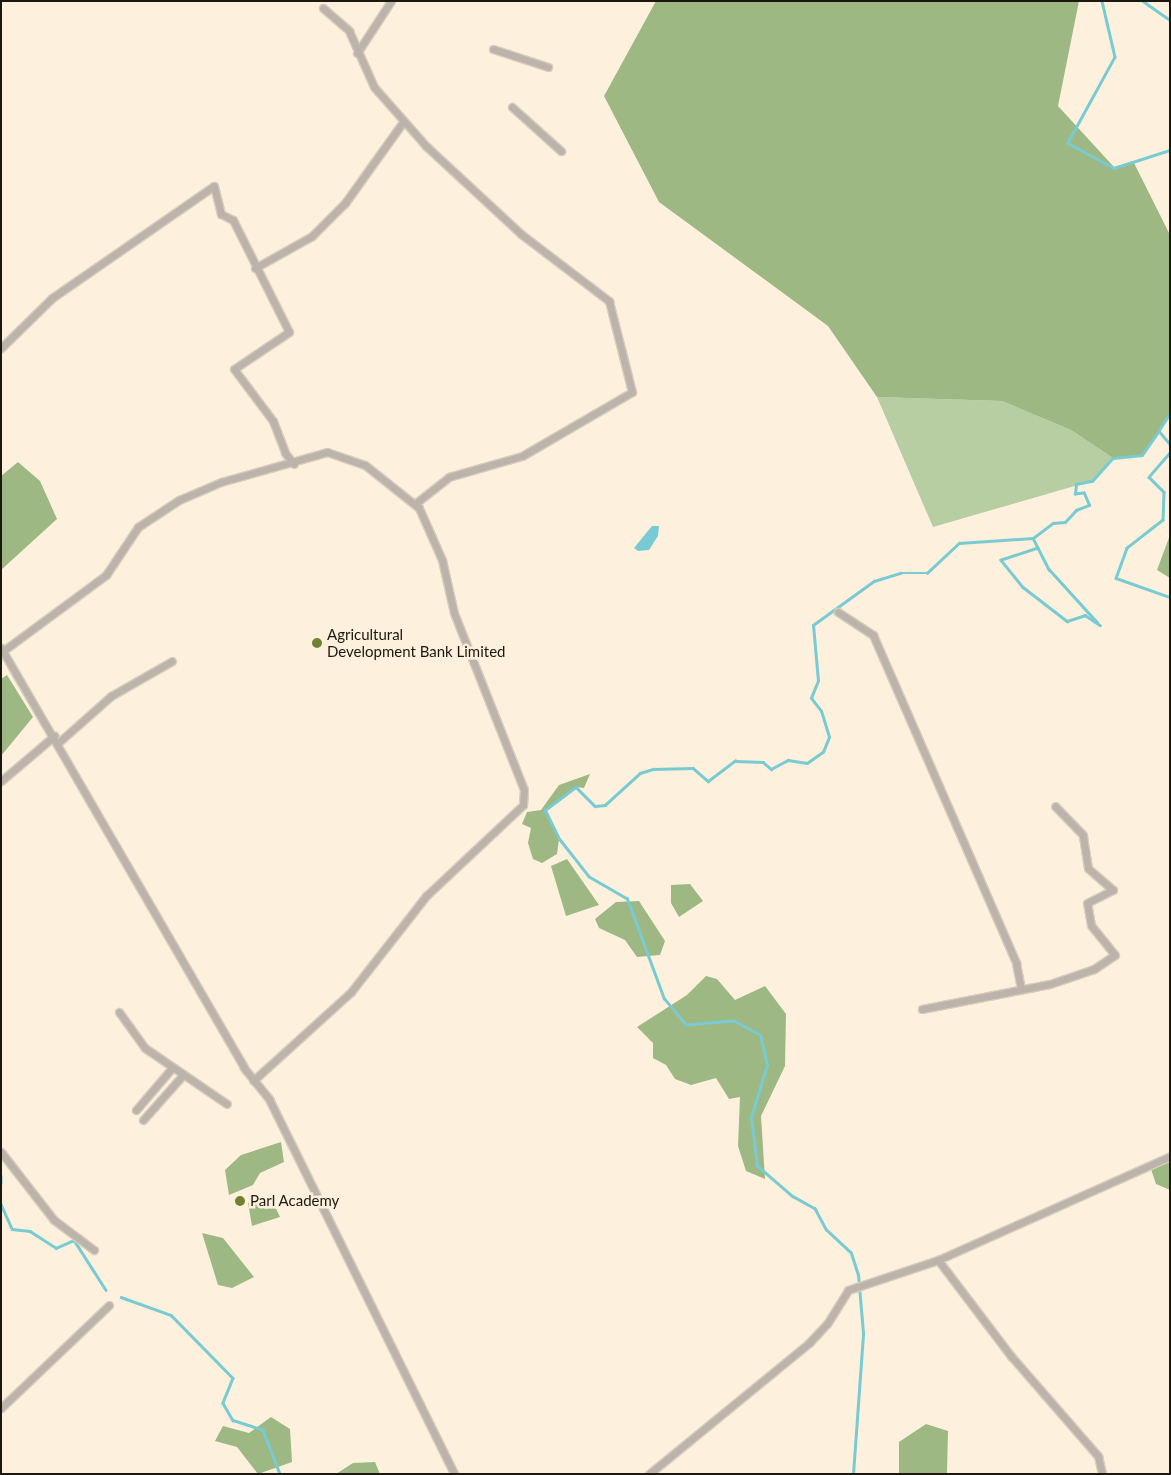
<!DOCTYPE html>
<html>
<head>
<meta charset="utf-8">
<style>
	body { margin:0 }
	#map { position:relative; width:1171px; height:1475px; overflow:hidden; background:#fdf1de; font-family:Lato,sans-serif }
	div>[style] { position:absolute }
	.green>* { inset:0; background:#b7cda2 }
	.forest>* { inset:0; background:#9db882 }
	.water>* { inset:0; background:#78cbd2 }
	.stream>* { height:2.5px; margin:-1.25px; padding:0 1.25px; transform-origin:1.25px; border-radius:1.25px; background:#78cbd2 }
	.roads { filter:drop-shadow(1px 0 #d9cebd) drop-shadow(-1px 0 #d9cebd) drop-shadow(0 1px #d9cebd) drop-shadow(0 -1px #d9cebd) }
	.minor>* { height:7px; margin:-3.5px; padding:0 3.5px; transform-origin:3.5px; border-radius:3.5px; background:#bcb4ab }
	.dots>* { width:14px; height:14px; translate:-50% -50%; box-sizing:border-box; border:2px solid #fdf1de; border-radius:50% }
	span { translate:-50% -50%; white-space:nowrap; text-align:center; line-height:1.15; -webkit-text-stroke:5px #fdf1de; paint-order:stroke }
	.poi-label { font-size:15px; color:#1c170f }
	.left { translate:0 -50%; text-align:left }
	.frame { position:absolute; inset:0; border:2px solid #1c170f; pointer-events:none }
</style>
</head>
<body>
<div id="map">
	<div class="green">
		<i style="clip-path:polygon(877px 397px,1002px 401px,1071px 430px,1113px 458px,1092px 481px,933px 527px)"></i>
	</div>
	<div class="forest">
		<i style="clip-path:polygon(656px 1px,1079px 1px,1058px 106px,1114px 167px,1133px 161px,1170px 235px,1170px 414px,1142px 455px,1113px 458px,1071px 430px,1002px 401px,877px 397px,828px 326px,659px 202px,604px 96px)"></i>
		<i style="clip-path:polygon(18px 462px,40px 481px,57px 519px,1px 570px,1px 476px)"></i>
		<i style="clip-path:polygon(1170px 535px,1170px 578px,1157px 570px)"></i>
		<i style="clip-path:polygon(7px 675px,33px 717px,1px 756px,1px 679px)"></i>
		<i style="clip-path:polygon(590px 774px,584px 788px,576px 787px,546px 810px,559px 839px,557px 854px,542px 863px,533px 859px,528px 843px,531px 828px,522px 824px,527px 812px,541px 810px,559px 785px)"></i>
		<i style="clip-path:polygon(567px 859px,599px 905px,566px 916px,551px 866px)"></i>
		<i style="clip-path:polygon(690px 884px,703px 901px,679px 917px,671px 903px,671px 885px)"></i>
		<i style="clip-path:polygon(639px 901px,665px 941px,660px 955px,637px 957px,625px 940px,599px 928px,595px 919px,616px 902px)"></i>
		<i style="clip-path:polygon(706px 976px,717px 979px,735px 1000px,765px 986px,786px 1014px,785px 1066px,761px 1116px,765px 1179px,746px 1171px,738px 1146px,740px 1097px,729px 1099px,716px 1078px,691px 1085px,675px 1079px,666px 1065px,653px 1058px,653px 1043px,637px 1027px,687px 995px)"></i>
		<i style="clip-path:polygon(281px 1142px,284px 1162px,260px 1173px,253px 1185px,229px 1195px,225px 1170px,241px 1155px)"></i>
		<i style="clip-path:polygon(1170px 1159px,1170px 1190px,1156px 1184px,1151px 1169px)"></i>
		<i style="clip-path:polygon(271px 1198px,280px 1217px,252px 1226px,248px 1203px)"></i>
		<i style="clip-path:polygon(202px 1233px,223px 1238px,254px 1277px,232px 1288px,218px 1285px)"></i>
		<i style="clip-path:polygon(271px 1417px,290px 1429px,292px 1462px,258px 1474px,237px 1447px,215px 1441px,223px 1426px,249px 1433px)"></i>
		<i style="clip-path:polygon(926px 1424px,948px 1431px,947px 1473px,899px 1474px,899px 1442px)"></i>
		<i style="clip-path:polygon(375px 1462px,380px 1474px,336px 1474px,353px 1463px)"></i>
	</div>
	<div class="water">
		<i style="clip-path:polygon(652px 526px,659px 526px,658px 536px,649px 550px,638px 551px,634px 548px)"></i>
	</div>
	<div class="stream">
		<i style="left:1102px;top:1px;width:57px;rotate:76.9deg"></i>
		<i style="left:1115px;top:57px;width:98px;rotate:118.7deg"></i>
		<i style="left:1068px;top:143px;width:52px;rotate:28.5deg"></i>
		<i style="left:1114px;top:168px;width:59px;rotate:-17.8deg"></i>
		<i style="left:1143px;top:1px;width:33px;rotate:35deg"></i>
		<i style="left:1170px;top:414px;width:20px;rotate:123deg"></i>
		<i style="left:1159px;top:431px;width:17px;rotate:50deg"></i>
		<i style="left:1170px;top:453px;width:32px;rotate:131deg"></i>
		<i style="left:1149px;top:477px;width:21px;rotate:45deg"></i>
		<i style="left:1164px;top:492px;width:28px;rotate:92deg"></i>
		<i style="left:1163px;top:520px;width:46px;rotate:142.1deg"></i>
		<i style="left:1127px;top:548px;width:32px;rotate:110deg"></i>
		<i style="left:1116px;top:578px;width:57px;rotate:19.4deg"></i>
		<i style="left:1033px;top:538px;width:35px;rotate:63deg"></i>
		<i style="left:1049px;top:569px;width:72px;rotate:47.8deg"></i>
		<i style="left:1038px;top:548px;width:39px;rotate:162deg"></i>
		<i style="left:1001px;top:560px;width:35px;rotate:51deg"></i>
		<i style="left:1023px;top:587px;width:56px;rotate:37.7deg"></i>
		<i style="left:1067px;top:621px;width:19px;rotate:-18deg"></i>
		<i style="left:1085px;top:615px;width:18px;rotate:34deg"></i>
		<i style="left:1px;top:1176px;width:7px;rotate:90deg"></i>
		<i style="left:1px;top:1204px;width:27px;rotate:66deg"></i>
		<i style="left:12px;top:1229px;width:18px;rotate:6deg"></i>
		<i style="left:30px;top:1231px;width:31px;rotate:33deg"></i>
		<i style="left:56px;top:1248px;width:20px;rotate:-24deg"></i>
		<i style="left:74px;top:1240px;width:59px;rotate:57.4deg"></i>
		<i style="left:121px;top:1297px;width:53px;rotate:19.8deg"></i>
		<i style="left:171px;top:1315px;width:88px;rotate:45.5deg"></i>
		<i style="left:233px;top:1378px;width:27px;rotate:112deg"></i>
		<i style="left:223px;top:1403px;width:20px;rotate:60deg"></i>
		<i style="left:233px;top:1420px;width:32px;rotate:18deg"></i>
		<i style="left:263px;top:1430px;width:47px;rotate:68.9deg"></i>
		<i style="left:853px;top:1474px;width:141px;rotate:-85.9deg"></i>
		<i style="left:863px;top:1333px;width:58px;rotate:-94.9deg"></i>
		<i style="left:858px;top:1275px;width:23px;rotate:-108deg"></i>
		<i style="left:851px;top:1253px;width:34px;rotate:-137deg"></i>
		<i style="left:826px;top:1230px;width:24px;rotate:-118deg"></i>
		<i style="left:815px;top:1209px;width:25px;rotate:-151deg"></i>
		<i style="left:793px;top:1197px;width:48px;rotate:-139.3deg"></i>
		<i style="left:757px;top:1166px;width:49px;rotate:-97deg"></i>
		<i style="left:751px;top:1117px;width:54px;rotate:-72.9deg"></i>
		<i style="left:767px;top:1065px;width:31px;rotate:-103deg"></i>
		<i style="left:760px;top:1035px;width:30px;rotate:-152deg"></i>
		<i style="left:734px;top:1021px;width:48px;rotate:175.2deg"></i>
		<i style="left:686px;top:1025px;width:34px;rotate:-130deg"></i>
		<i style="left:664px;top:999px;width:107px;rotate:-110.3deg"></i>
		<i style="left:627px;top:899px;width:44px;rotate:-149.9deg"></i>
		<i style="left:589px;top:877px;width:48px;rotate:-128.3deg"></i>
		<i style="left:559px;top:839px;width:32px;rotate:-116deg"></i>
		<i style="left:545px;top:810px;width:39px;rotate:-37deg"></i>
		<i style="left:576px;top:787px;width:27px;rotate:45deg"></i>
		<i style="left:595px;top:806px;width:10px;rotate:-6deg"></i>
		<i style="left:605px;top:805px;width:47px;rotate:-42.4deg"></i>
		<i style="left:640px;top:773px;width:14px;rotate:-17deg"></i>
		<i style="left:653px;top:769px;width:40px;rotate:-1.4deg"></i>
		<i style="left:693px;top:768px;width:20px;rotate:41deg"></i>
		<i style="left:708px;top:781px;width:34px;rotate:-37deg"></i>
		<i style="left:735px;top:761px;width:28px;rotate:2deg"></i>
		<i style="left:763px;top:762px;width:11px;rotate:41deg"></i>
		<i style="left:771px;top:769px;width:19px;rotate:-28deg"></i>
		<i style="left:788px;top:760px;width:19px;rotate:9deg"></i>
		<i style="left:807px;top:763px;width:19px;rotate:-35deg"></i>
		<i style="left:823px;top:752px;width:16px;rotate:-68deg"></i>
		<i style="left:829px;top:737px;width:27px;rotate:-107deg"></i>
		<i style="left:821px;top:711px;width:16px;rotate:-128deg"></i>
		<i style="left:811px;top:698px;width:18px;rotate:-68deg"></i>
		<i style="left:818px;top:681px;width:56px;rotate:-95.1deg"></i>
		<i style="left:813px;top:625px;width:75px;rotate:-35.8deg"></i>
		<i style="left:874px;top:581px;width:28px;rotate:-17deg"></i>
		<i style="left:901px;top:573px;width:26px"></i>
		<i style="left:927px;top:573px;width:44px;rotate:-43.2deg"></i>
		<i style="left:959px;top:543px;width:74px;rotate:-3.9deg"></i>
		<i style="left:1033px;top:538px;width:25px;rotate:-37deg"></i>
		<i style="left:1053px;top:523px;width:12px;rotate:-5deg"></i>
		<i style="left:1065px;top:522px;width:16px;rotate:-47deg"></i>
		<i style="left:1076px;top:510px;width:14px;rotate:-21deg"></i>
		<i style="left:1089px;top:505px;width:13px;rotate:-113deg"></i>
		<i style="left:1084px;top:493px;width:9px;rotate:174deg"></i>
		<i style="left:1075px;top:494px;width:10px;rotate:-84deg"></i>
		<i style="left:1076px;top:484px;width:16px;rotate:-11deg"></i>
		<i style="left:1092px;top:481px;width:31px;rotate:-48deg"></i>
		<i style="left:1113px;top:458px;width:29px;rotate:-6deg"></i>
		<i style="left:1142px;top:455px;width:29px;rotate:-55deg"></i>
	</div>
	<div class="roads">
		<div class="minor">
			<i style="left:323px;top:8px;width:35px;rotate:41deg"></i>
			<i style="left:349px;top:31px;width:61px;rotate:65.9deg"></i>
			<i style="left:374px;top:87px;width:79px;rotate:48.6deg"></i>
			<i style="left:426px;top:146px;width:129px;rotate:42.8deg"></i>
			<i style="left:521px;top:234px;width:111px;rotate:37.3deg"></i>
			<i style="left:609px;top:301px;width:94px;rotate:75.8deg"></i>
			<i style="left:632px;top:392px;width:127px;rotate:149.8deg"></i>
			<i style="left:522px;top:456px;width:76px;rotate:164deg"></i>
			<i style="left:449px;top:477px;width:42px;rotate:141.8deg"></i>
			<i style="left:493px;top:49px;width:58px;rotate:18.1deg"></i>
			<i style="left:357px;top:53px;width:62px;rotate:-56.8deg"></i>
			<i style="left:512px;top:107px;width:66px;rotate:41.9deg"></i>
			<i style="left:255px;top:268px;width:65px;rotate:-29.3deg"></i>
			<i style="left:312px;top:236px;width:47px;rotate:-45deg"></i>
			<i style="left:345px;top:203px;width:100px;rotate:-54.4deg"></i>
			<i style="left:1px;top:348px;width:71px;rotate:-44.4deg"></i>
			<i style="left:52px;top:298px;width:197px;rotate:-34.7deg"></i>
			<i style="left:214px;top:186px;width:29px;rotate:76deg"></i>
			<i style="left:221px;top:214px;width:13px;rotate:27deg"></i>
			<i style="left:233px;top:220px;width:125px;rotate:63.4deg"></i>
			<i style="left:289px;top:332px;width:66px;rotate:146.1deg"></i>
			<i style="left:234px;top:369px;width:65px;rotate:53.1deg"></i>
			<i style="left:273px;top:421px;width:34px;rotate:69deg"></i>
			<i style="left:285px;top:453px;width:14px;rotate:51deg"></i>
			<i style="left:838px;top:612px;width:42px;rotate:33.3deg"></i>
			<i style="left:873px;top:635px;width:358px;rotate:66.4deg"></i>
			<i style="left:1016px;top:963px;width:25px;rotate:79deg"></i>
			<i style="left:1px;top:648px;width:485px;rotate:59.9deg"></i>
			<i style="left:244px;top:1068px;width:40px;rotate:51deg"></i>
			<i style="left:269px;top:1099px;width:418px;rotate:63.7deg"></i>
			<i style="left:3px;top:651px;width:128px;rotate:-36.4deg"></i>
			<i style="left:106px;top:575px;width:58px;rotate:-56.3deg"></i>
			<i style="left:138px;top:527px;width:49px;rotate:-33.4deg"></i>
			<i style="left:179px;top:500px;width:46px;rotate:-23.2deg"></i>
			<i style="left:221px;top:482px;width:110px;rotate:-15.8deg"></i>
			<i style="left:327px;top:452px;width:40px;rotate:18.9deg"></i>
			<i style="left:365px;top:465px;width:69px;rotate:38.5deg"></i>
			<i style="left:419px;top:508px;width:57px;rotate:66.1deg"></i>
			<i style="left:442px;top:560px;width:54px;rotate:77.2deg"></i>
			<i style="left:454px;top:613px;width:190px;rotate:68.4deg"></i>
			<i style="left:524px;top:790px;width:15px;rotate:94deg"></i>
			<i style="left:523px;top:805px;width:133px;rotate:136.8deg"></i>
			<i style="left:426px;top:896px;width:122px;rotate:128deg"></i>
			<i style="left:351px;top:992px;width:132px;rotate:137.8deg"></i>
			<i style="left:58px;top:743px;width:71px;rotate:-41.6deg"></i>
			<i style="left:111px;top:696px;width:70px;rotate:-29.8deg"></i>
			<i style="left:1px;top:781px;width:70px;rotate:-40.3deg"></i>
			<i style="left:922px;top:1009px;width:130px;rotate:-11.1deg"></i>
			<i style="left:1050px;top:984px;width:46px;rotate:-18.8deg"></i>
			<i style="left:1094px;top:969px;width:25px;rotate:-34deg"></i>
			<i style="left:1115px;top:955px;width:38px;rotate:-129deg"></i>
			<i style="left:1091px;top:925px;width:22px;rotate:-100deg"></i>
			<i style="left:1087px;top:903px;width:29px;rotate:-27deg"></i>
			<i style="left:1113px;top:890px;width:33px;rotate:-139deg"></i>
			<i style="left:1088px;top:868px;width:33px;rotate:-99deg"></i>
			<i style="left:1083px;top:835px;width:40px;rotate:-134deg"></i>
			<i style="left:119px;top:1012px;width:44px;rotate:54.2deg"></i>
			<i style="left:145px;top:1048px;width:99px;rotate:34.3deg"></i>
			<i style="left:136px;top:1110px;width:55px;rotate:-49.4deg"></i>
			<i style="left:143px;top:1120px;width:60px;rotate:-48.4deg"></i>
			<i style="left:1px;top:1152px;width:86px;rotate:52.1deg"></i>
			<i style="left:54px;top:1220px;width:50px;rotate:36.9deg"></i>
			<i style="left:938px;top:1260px;width:121px;rotate:52.8deg"></i>
			<i style="left:1011px;top:1356px;width:133px;rotate:49deg"></i>
			<i style="left:1098px;top:1456px;width:18px;rotate:77deg"></i>
			<i style="left:1px;top:1408px;width:149px;rotate:-43.6deg"></i>
			<i style="left:649px;top:1474px;width:207px;rotate:-39.3deg"></i>
			<i style="left:809px;top:1343px;width:26px;rotate:-47deg"></i>
			<i style="left:827px;top:1324px;width:40px;rotate:-58deg"></i>
			<i style="left:848px;top:1290px;width:95px;rotate:-18.4deg"></i>
			<i style="left:938px;top:1260px;width:254px;rotate:-24.1deg"></i>
		</div>
	</div>
	<div class="dots">
		<i style="left:317px;top:643px;background:#718232"></i>
		<i style="left:240px;top:1201px;background:#718232"></i>
	</div>
	<div class="poi-label">
		<span class="left" style="left:327px;top:643px">Agricultural<br>Development Bank Limited</span>
		<span class="left" style="left:250px;top:1201px">Parl Academy</span>
	</div>
	<div class="frame"></div>
</div>
</body>
</html>
